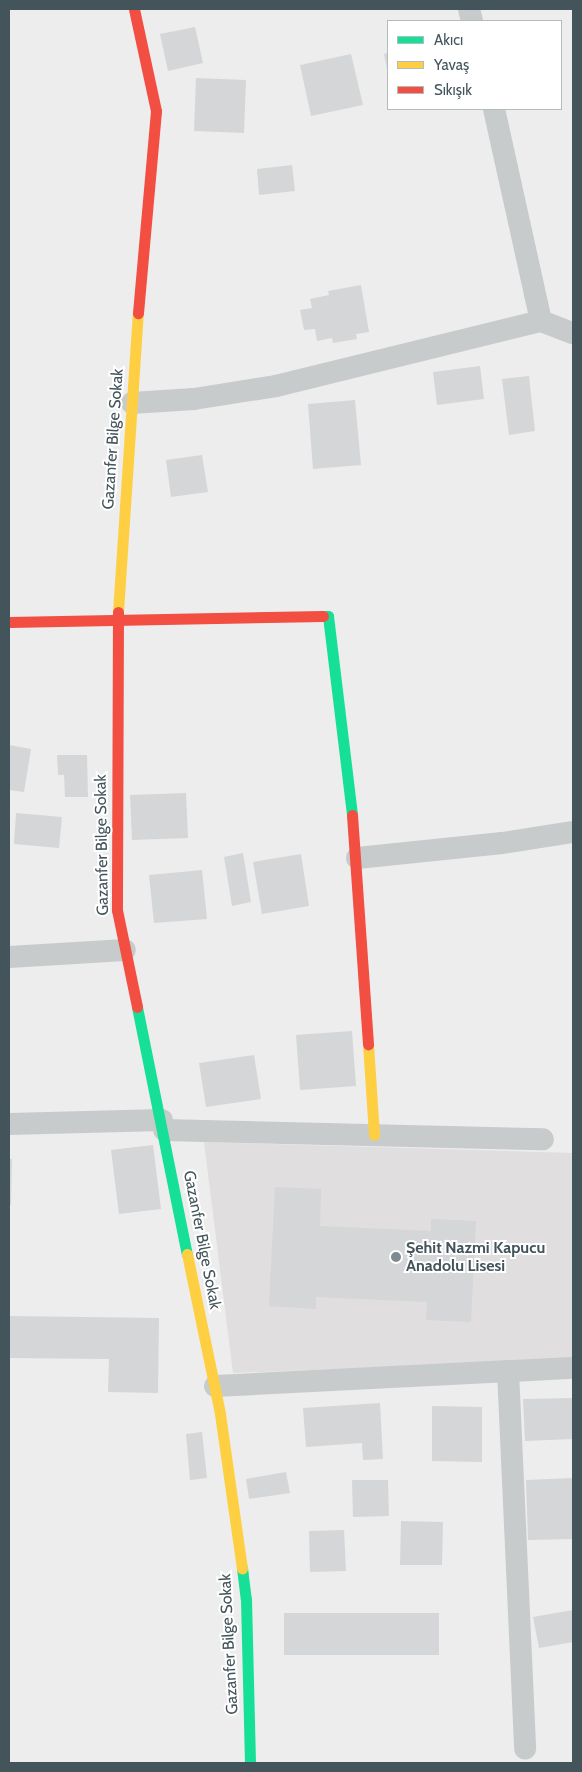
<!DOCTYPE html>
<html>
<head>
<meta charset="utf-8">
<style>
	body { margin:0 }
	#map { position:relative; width:582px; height:1772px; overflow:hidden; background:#eeeded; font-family:Cabin,sans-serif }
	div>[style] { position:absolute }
	.education>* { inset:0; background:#e0dedf }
	.building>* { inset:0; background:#d5d6d7 }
	.street>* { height:22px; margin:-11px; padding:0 11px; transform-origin:11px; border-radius:11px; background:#c7cbcc }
	.fast>* { height:11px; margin:-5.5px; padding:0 5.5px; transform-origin:5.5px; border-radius:5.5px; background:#16e098 }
	.slow>* { height:11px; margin:-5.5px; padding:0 5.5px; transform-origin:5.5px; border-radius:5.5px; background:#ffcf43 }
	.jam>* { height:11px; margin:-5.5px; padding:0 5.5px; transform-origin:5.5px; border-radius:5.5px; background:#f24e42 }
	.dots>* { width:14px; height:14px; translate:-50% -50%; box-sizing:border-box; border:2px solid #fff; border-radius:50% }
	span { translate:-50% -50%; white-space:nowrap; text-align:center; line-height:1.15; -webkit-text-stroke:4px #fff; paint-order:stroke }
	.street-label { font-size:16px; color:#43555b }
	.poi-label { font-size:16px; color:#43555b; font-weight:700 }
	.left { translate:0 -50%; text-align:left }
	.frame { position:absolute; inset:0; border:10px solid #43555b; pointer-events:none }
	.legend { position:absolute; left:387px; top:20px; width:175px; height:90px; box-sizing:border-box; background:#fff; border:1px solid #b4bbbd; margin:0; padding:6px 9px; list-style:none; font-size:15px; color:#43555b }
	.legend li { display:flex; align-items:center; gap:10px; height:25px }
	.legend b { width:25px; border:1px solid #b4bbbd }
</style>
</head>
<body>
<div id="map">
	<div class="education">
		<i style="clip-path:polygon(204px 1142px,573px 1153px,573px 1360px,233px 1373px)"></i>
	</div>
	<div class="building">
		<i style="clip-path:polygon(195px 27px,203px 63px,168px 71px,160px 34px)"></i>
		<i style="clip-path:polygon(388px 53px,388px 69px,387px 69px,384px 54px)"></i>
		<i style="clip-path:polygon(351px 54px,363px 105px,311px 116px,300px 65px)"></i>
		<i style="clip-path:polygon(196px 78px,246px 80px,244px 133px,194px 131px)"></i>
		<i style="clip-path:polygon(292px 165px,295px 191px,259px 195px,257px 169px)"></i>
		<i style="clip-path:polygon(361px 285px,369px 332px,356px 334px,357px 339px,333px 343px,332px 338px,317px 341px,315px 329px,304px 330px,300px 310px,312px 308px,310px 299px,329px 295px,328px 291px)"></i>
		<i style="clip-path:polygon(480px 366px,484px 399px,437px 405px,433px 372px)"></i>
		<i style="clip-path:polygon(529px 376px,535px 431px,509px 435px,502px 379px)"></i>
		<i style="clip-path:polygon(355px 400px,361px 465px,313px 469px,308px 404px)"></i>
		<i style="clip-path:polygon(202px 455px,208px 492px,171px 497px,166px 460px)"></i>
		<i style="clip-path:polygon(9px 745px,31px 749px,24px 792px,9px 790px)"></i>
		<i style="clip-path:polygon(57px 755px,87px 755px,88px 797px,65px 797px,64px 775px,58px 775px)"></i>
		<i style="clip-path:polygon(186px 793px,188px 838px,132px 840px,130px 795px)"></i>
		<i style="clip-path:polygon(16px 813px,62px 817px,59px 848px,14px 844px)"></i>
		<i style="clip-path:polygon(243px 853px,251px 902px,232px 906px,224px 857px)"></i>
		<i style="clip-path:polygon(301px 854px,309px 906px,262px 914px,253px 862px)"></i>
		<i style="clip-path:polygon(202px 870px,207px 919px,154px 923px,149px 875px)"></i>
		<i style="clip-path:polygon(352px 1031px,356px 1086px,300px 1090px,296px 1035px)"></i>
		<i style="clip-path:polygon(254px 1055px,261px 1099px,206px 1107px,199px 1063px)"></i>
		<i style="clip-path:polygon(153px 1145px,161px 1209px,119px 1214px,111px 1150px)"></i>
		<i style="clip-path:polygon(9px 1159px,12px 1159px,11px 1205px,9px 1205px)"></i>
		<i style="clip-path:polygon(275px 1187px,321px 1189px,320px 1226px,431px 1231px,431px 1219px,476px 1221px,471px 1322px,426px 1320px,427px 1302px,316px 1297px,316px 1309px,269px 1306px)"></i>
		<i style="clip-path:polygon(9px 1316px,159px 1318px,158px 1393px,108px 1392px,109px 1359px,9px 1358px)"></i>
		<i style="clip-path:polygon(573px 1398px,573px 1439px,525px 1441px,523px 1399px)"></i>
		<i style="clip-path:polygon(380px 1403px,383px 1459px,363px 1460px,362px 1443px,306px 1447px,303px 1408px)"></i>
		<i style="clip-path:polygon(432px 1406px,482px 1407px,482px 1462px,432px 1461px)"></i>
		<i style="clip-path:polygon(202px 1432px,207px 1478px,190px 1480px,186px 1434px)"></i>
		<i style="clip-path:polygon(286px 1472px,290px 1493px,249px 1499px,246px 1479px)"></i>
		<i style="clip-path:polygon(573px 1478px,573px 1539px,528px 1540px,526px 1480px)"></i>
		<i style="clip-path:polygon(352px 1480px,388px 1480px,389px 1516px,353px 1517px)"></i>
		<i style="clip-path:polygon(401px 1521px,443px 1522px,442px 1565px,400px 1565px)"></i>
		<i style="clip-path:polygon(344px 1530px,346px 1571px,310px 1572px,309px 1531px)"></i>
		<i style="clip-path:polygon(573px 1610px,573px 1642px,539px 1648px,533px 1617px)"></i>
		<i style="clip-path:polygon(284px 1613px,439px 1613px,439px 1655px,284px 1655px)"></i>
	</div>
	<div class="street">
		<i style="left:469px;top:9px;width:12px;rotate:76deg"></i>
		<i style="left:494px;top:109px;width:217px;rotate:77.5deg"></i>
		<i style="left:541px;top:321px;width:34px;rotate:21deg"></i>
		<i style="left:132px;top:403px;width:62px;rotate:-3.7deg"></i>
		<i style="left:194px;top:399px;width:83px;rotate:-9deg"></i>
		<i style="left:276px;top:386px;width:273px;rotate:-13.8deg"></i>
		<i style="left:357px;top:858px;width:146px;rotate:-5.9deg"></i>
		<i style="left:502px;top:843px;width:72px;rotate:-8.8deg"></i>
		<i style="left:9px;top:957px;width:116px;rotate:-3.5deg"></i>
		<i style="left:9px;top:1124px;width:153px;rotate:-1.5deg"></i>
		<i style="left:164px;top:1130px;width:379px;rotate:1.4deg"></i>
		<i style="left:508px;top:1371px;width:378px;rotate:87.4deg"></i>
		<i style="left:215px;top:1386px;width:358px;rotate:-2.9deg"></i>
	</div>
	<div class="fast">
		<i style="left:323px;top:616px;width:5px"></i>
		<i style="left:328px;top:616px;width:200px;rotate:83.1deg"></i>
		<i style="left:137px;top:1007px;width:252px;rotate:78.6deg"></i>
		<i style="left:242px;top:1568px;width:31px;rotate:83deg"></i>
		<i style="left:246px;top:1599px;width:164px;rotate:88.6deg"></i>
	</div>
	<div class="slow">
		<i style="left:118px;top:612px;width:300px;rotate:-86.2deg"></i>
		<i style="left:368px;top:1044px;width:91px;rotate:86.2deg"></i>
		<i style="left:187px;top:1254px;width:163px;rotate:78.3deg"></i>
		<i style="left:220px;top:1414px;width:156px;rotate:81.9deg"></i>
	</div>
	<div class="jam">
		<i style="left:134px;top:9px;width:104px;rotate:77.8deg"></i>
		<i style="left:156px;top:111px;width:203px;rotate:95.1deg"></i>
		<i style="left:118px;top:612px;width:298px;rotate:90.2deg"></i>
		<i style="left:117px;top:910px;width:99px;rotate:78.3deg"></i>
		<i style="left:9px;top:622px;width:314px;rotate:-1.1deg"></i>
		<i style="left:352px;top:815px;width:230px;rotate:86deg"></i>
	</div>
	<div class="dots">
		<i style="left:396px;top:1257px;background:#7f8a8e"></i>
	</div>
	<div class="street-label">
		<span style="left:113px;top:439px;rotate:-86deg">Gazanfer Bilge Sokak</span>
		<span style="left:102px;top:845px;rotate:-91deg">Gazanfer Bilge Sokak</span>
		<span style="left:202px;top:1240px;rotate:79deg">Gazanfer Bilge Sokak</span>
		<span style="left:229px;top:1644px;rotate:-93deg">Gazanfer Bilge Sokak</span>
	</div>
	<div class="poi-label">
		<span class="left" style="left:406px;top:1257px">Şehit Nazmi Kapucu<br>Anadolu Lisesi</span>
	</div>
	<div class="frame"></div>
	<ul class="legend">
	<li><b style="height:6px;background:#16e098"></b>Akıcı</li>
	<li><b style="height:6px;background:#ffcf43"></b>Yavaş</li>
	<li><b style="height:6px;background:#f24e42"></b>Sıkışık</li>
	</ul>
</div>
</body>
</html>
